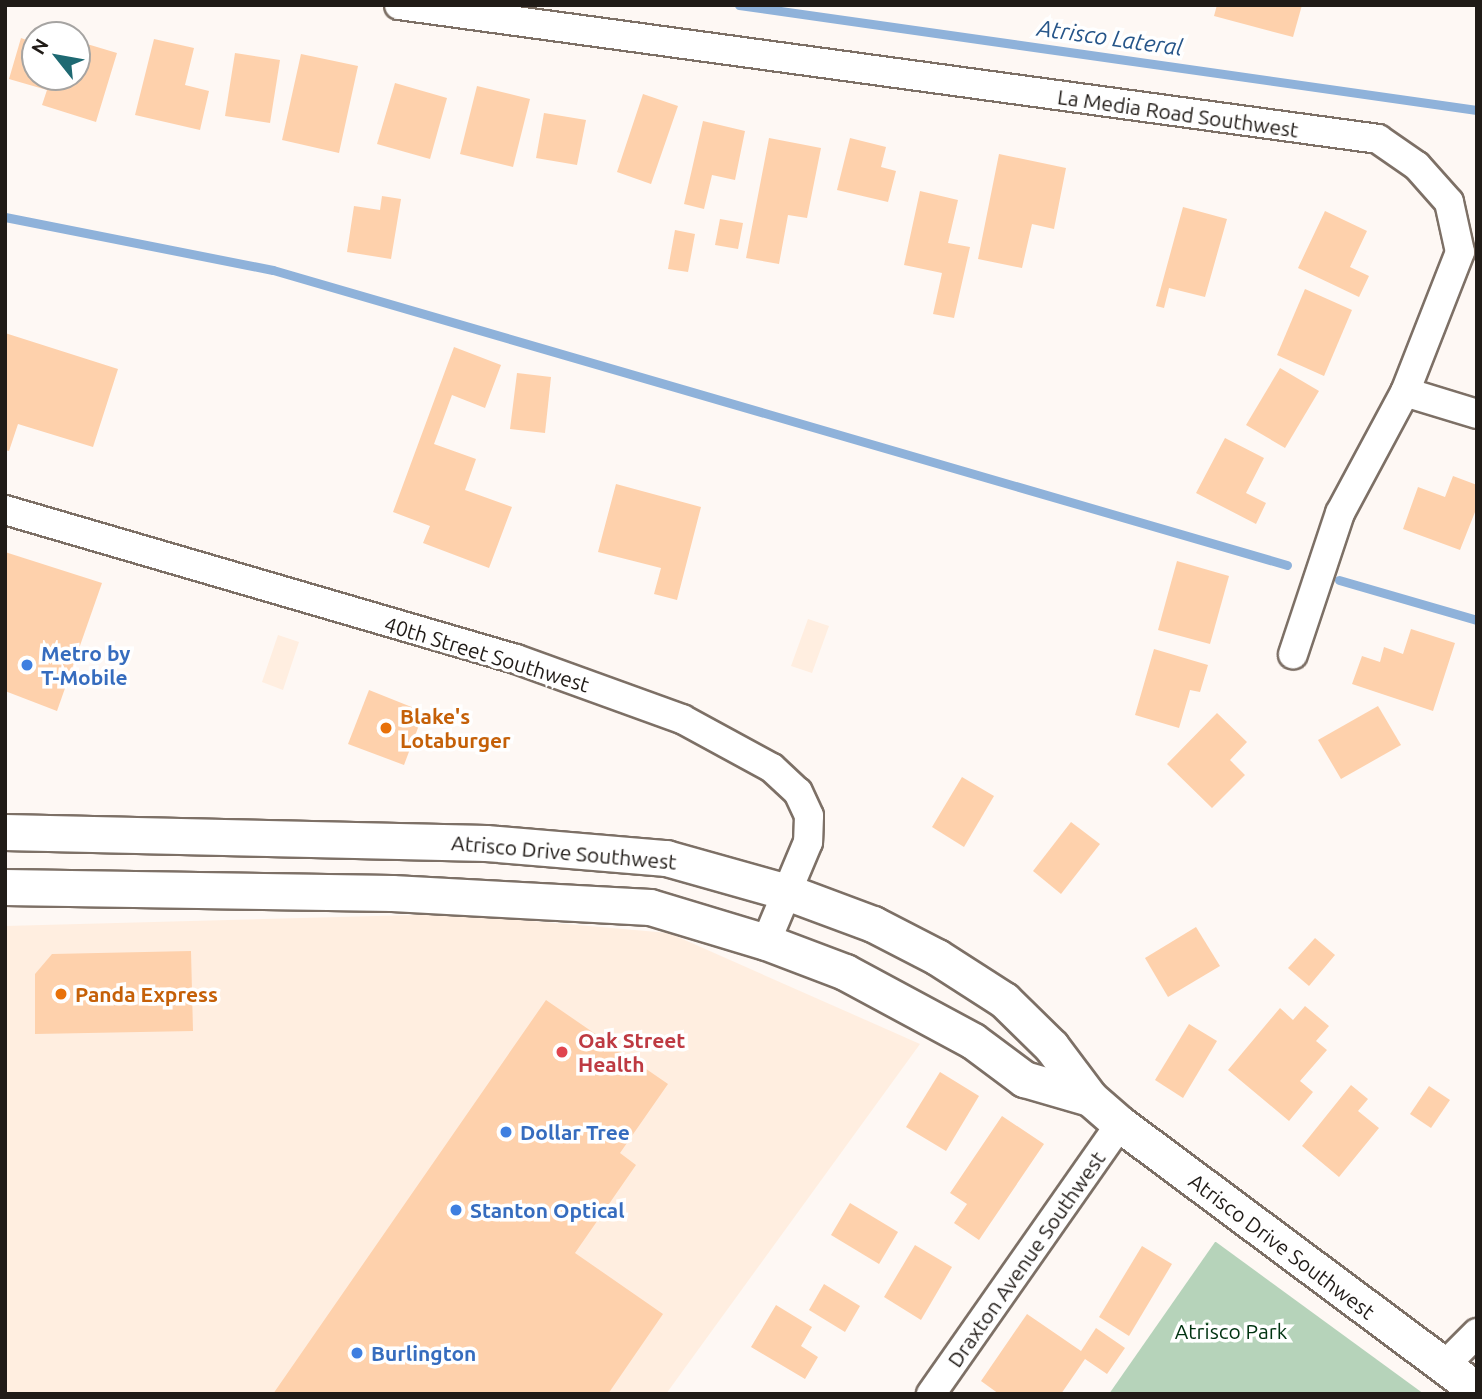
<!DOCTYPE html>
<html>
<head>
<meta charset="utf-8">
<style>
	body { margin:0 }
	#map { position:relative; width:1482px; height:1399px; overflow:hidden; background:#fef8f4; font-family:Ubuntu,sans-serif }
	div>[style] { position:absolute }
	.built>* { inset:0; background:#ffeee0 }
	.green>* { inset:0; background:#b6d3ba }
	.stream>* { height:9px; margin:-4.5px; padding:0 4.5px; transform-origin:4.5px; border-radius:4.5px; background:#8fb2da }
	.building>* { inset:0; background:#fed1ac }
	.roads { filter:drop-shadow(2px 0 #7d7066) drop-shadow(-2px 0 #7d7066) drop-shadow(0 2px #7d7066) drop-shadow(0 -2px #7d7066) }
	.minor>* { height:28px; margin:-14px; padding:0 14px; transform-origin:14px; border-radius:14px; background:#fff }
	.major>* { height:35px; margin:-17.5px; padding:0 17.5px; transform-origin:17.5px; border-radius:17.5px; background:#fff }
	.dots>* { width:19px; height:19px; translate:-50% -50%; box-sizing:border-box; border:4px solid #fff; border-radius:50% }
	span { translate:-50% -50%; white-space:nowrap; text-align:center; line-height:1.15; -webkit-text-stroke:7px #fff; paint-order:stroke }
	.street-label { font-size:21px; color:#201b17 }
	.shop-label { font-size:21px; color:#366cbe; font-weight:700 }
	.left { translate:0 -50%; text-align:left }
	.food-label { font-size:21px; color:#c56008; font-weight:700 }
	.health-label { font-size:21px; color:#be3a42; font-weight:700 }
	.park-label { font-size:21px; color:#031 }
	.water-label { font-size:23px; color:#265589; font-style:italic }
	.frame { position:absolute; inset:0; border:7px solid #201b17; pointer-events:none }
	.north { position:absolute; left:21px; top:21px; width:70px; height:70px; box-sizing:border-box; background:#fff; border:2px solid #a6a4a2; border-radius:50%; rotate:301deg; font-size:19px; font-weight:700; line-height:28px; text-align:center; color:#201b17 }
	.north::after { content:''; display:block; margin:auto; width:24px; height:32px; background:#1e6972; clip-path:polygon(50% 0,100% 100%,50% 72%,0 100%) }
</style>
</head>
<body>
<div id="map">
	<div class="built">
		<i style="clip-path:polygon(808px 619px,829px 626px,812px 673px,791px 666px)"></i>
		<i style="clip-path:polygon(278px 635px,299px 642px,283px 690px,262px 682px)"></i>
		<i style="clip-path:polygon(452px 914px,669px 933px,920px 1044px,666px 1394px,5px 1394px,5px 926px)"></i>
	</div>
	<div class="green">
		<i style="clip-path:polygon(1215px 1242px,1216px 1242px,1424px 1394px,1109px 1394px)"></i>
	</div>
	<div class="stream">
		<i style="left:739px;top:5px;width:745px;rotate:8.1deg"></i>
		<i style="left:5px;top:217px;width:273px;rotate:11.2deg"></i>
		<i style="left:273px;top:270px;width:1056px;rotate:16.22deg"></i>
		<i style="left:1339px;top:580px;width:144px;rotate:16.2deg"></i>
	</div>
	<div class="building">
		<i style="clip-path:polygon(1217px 5px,1302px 5px,1293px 37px,1214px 16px)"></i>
		<i style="clip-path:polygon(21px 38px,35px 43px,35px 77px,77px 77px,77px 41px,117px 53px,96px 122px,42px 105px,47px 90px,9px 79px)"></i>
		<i style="clip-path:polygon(154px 39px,194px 48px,185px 85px,209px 91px,200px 130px,135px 115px)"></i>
		<i style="clip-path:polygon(235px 53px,280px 60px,270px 123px,225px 116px)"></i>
		<i style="clip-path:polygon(301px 54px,358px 66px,339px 153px,282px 140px)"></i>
		<i style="clip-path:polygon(395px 83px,447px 98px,430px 159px,377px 144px)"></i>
		<i style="clip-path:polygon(477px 86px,530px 99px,513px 167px,460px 154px)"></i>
		<i style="clip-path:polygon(643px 94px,678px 106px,651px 184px,617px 172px)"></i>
		<i style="clip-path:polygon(544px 113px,586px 120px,577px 165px,536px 158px)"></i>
		<i style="clip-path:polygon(703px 121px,745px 131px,735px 180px,712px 175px,704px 209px,684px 204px)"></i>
		<i style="clip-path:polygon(769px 138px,821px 148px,807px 218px,788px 215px,779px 264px,746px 258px)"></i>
		<i style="clip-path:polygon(850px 138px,886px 147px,881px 167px,896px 171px,888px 202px,837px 190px)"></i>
		<i style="clip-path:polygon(999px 154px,1066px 168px,1054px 229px,1032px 224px,1022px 268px,978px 259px)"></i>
		<i style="clip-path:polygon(920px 191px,958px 200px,948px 243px,970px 247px,954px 318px,933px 314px,942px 273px,904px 265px)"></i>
		<i style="clip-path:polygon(382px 196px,401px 199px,391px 259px,347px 252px,354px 206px,380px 210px)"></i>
		<i style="clip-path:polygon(1183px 207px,1227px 219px,1205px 297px,1169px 288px,1164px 308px,1156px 306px)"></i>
		<i style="clip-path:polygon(1325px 211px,1367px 231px,1350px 267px,1369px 276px,1359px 297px,1298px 268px)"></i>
		<i style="clip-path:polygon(720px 219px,743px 223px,738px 249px,715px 245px)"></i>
		<i style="clip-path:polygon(675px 230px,695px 234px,688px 272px,668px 269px)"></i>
		<i style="clip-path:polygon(1305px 289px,1352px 310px,1324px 376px,1277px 355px)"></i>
		<i style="clip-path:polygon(5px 333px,118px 369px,93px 447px,18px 424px,9px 451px,5px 450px)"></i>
		<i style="clip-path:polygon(454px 347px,501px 365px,485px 408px,452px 395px,434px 444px,476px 459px,465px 490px,512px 507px,489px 568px,423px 543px,430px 526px,393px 512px)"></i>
		<i style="clip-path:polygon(1280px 368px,1319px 391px,1285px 448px,1246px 425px)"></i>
		<i style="clip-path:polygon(517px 373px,551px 377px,545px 433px,510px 429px)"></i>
		<i style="clip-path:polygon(1225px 438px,1264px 458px,1246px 493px,1266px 503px,1256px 524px,1196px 493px)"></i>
		<i style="clip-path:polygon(1453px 476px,1477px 485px,1477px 507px,1460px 550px,1403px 529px,1418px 487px,1445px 497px)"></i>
		<i style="clip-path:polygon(616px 484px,701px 507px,677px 600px,654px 594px,661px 568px,598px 552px)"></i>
		<i style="clip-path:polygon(5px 552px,102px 583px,57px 711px,5px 691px)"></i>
		<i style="clip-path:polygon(1177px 561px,1229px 576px,1210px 644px,1158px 630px)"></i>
		<i style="clip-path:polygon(1411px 629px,1455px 643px,1433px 711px,1352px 684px,1362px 656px,1380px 662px,1384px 647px,1403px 654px)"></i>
		<i style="clip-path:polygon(1154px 649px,1208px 665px,1200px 692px,1190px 690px,1179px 728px,1135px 715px)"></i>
		<i style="clip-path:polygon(369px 690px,424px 712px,404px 765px,348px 744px)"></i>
		<i style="clip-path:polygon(1378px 706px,1401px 745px,1341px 779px,1318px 740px)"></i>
		<i style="clip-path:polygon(1217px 713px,1247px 742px,1230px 760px,1245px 775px,1212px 808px,1167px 764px)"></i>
		<i style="clip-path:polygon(962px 777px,994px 796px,964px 847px,932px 827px)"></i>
		<i style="clip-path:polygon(1071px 822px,1100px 844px,1061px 894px,1033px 871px)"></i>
		<i style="clip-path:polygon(1196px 927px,1220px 966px,1168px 997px,1145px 958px)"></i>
		<i style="clip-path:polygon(1315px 938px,1335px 955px,1309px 986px,1288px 968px)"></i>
		<i style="clip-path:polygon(191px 951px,193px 1031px,35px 1034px,35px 974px,52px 954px)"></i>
		<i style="clip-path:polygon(546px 1000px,668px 1084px,620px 1153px,636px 1165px,575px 1253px,663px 1314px,608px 1394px,273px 1394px)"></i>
		<i style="clip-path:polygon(1305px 1006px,1329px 1026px,1316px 1041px,1327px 1050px,1300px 1081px,1313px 1092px,1289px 1121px,1228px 1070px,1280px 1008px,1293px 1020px)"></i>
		<i style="clip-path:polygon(1189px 1024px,1217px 1041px,1183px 1098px,1155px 1080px)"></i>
		<i style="clip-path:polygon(940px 1072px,979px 1096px,946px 1151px,906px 1127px)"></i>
		<i style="clip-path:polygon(1351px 1085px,1368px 1099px,1358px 1111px,1379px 1128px,1339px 1177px,1302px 1146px)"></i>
		<i style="clip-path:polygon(1429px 1086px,1450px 1100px,1431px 1128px,1410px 1114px)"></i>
		<i style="clip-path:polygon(1002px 1116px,1044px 1144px,979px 1240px,954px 1223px,967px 1204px,950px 1193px)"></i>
		<i style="clip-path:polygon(850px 1203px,898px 1232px,879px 1264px,831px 1235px)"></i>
		<i style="clip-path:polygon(915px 1245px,952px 1267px,921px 1320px,884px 1297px)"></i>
		<i style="clip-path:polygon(1142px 1246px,1172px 1264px,1129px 1336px,1099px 1317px)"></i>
		<i style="clip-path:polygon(824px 1284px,860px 1306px,845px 1332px,809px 1310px)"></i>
		<i style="clip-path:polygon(776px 1305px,812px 1327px,801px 1346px,818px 1357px,805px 1379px,751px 1347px)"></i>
		<i style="clip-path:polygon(1027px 1314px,1081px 1351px,1096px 1328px,1125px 1348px,1107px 1374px,1085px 1359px,1061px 1394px,999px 1394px,981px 1381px)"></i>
	</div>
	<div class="roads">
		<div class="minor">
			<i style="left:399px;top:5px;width:988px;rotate:7.79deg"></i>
			<i style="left:1378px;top:139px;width:47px;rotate:34.7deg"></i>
			<i style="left:1417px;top:166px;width:48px;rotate:48.4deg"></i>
			<i style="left:1449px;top:202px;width:51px;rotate:77.6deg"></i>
			<i style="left:1460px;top:252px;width:150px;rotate:111.4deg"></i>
			<i style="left:1405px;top:392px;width:137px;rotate:118.2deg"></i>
			<i style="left:1340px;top:513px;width:149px;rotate:108.4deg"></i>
			<i style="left:1405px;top:392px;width:75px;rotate:17deg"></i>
			<i style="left:5px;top:510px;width:532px;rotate:16.26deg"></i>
			<i style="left:516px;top:659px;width:177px;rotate:19.9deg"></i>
			<i style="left:682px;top:719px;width:102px;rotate:28.6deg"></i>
			<i style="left:772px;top:768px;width:35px;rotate:43deg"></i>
			<i style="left:798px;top:792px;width:26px;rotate:65deg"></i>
			<i style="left:809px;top:816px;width:26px;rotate:92deg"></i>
			<i style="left:808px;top:842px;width:108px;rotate:112.8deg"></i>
			<i style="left:1443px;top:1367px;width:48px;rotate:-45deg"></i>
			<i style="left:931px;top:1394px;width:330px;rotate:-55deg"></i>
		</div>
		<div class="major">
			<i style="left:5px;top:832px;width:481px;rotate:1.3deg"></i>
			<i style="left:486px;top:843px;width:181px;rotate:4.8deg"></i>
			<i style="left:666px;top:858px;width:126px;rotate:15.7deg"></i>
			<i style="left:787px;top:892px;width:92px;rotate:20.4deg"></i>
			<i style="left:873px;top:924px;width:72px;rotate:27.3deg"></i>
			<i style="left:937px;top:957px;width:80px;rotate:32.7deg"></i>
			<i style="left:1004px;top:1000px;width:66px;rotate:44.4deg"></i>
			<i style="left:1051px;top:1046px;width:65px;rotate:53.1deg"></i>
			<i style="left:1090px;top:1098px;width:40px;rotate:41deg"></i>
			<i style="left:1120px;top:1124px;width:445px;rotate:36.7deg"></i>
			<i style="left:5px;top:887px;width:387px;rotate:0.9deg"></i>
			<i style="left:392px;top:893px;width:258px;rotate:3.1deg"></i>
			<i style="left:650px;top:907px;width:121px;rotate:16.8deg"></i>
			<i style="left:766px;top:942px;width:85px;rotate:20.8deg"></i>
			<i style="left:845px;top:972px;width:145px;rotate:28.3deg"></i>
			<i style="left:973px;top:1041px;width:64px;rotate:36.7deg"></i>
			<i style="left:1024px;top:1079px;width:69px;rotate:16.1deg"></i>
		</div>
	</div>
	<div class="dots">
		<i style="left:27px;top:665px;background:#3f7fe0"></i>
		<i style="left:386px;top:728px;background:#e8710a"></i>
		<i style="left:61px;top:994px;background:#e8710a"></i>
		<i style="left:562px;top:1052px;background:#e0444e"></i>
		<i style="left:506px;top:1132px;background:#3f7fe0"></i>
		<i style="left:456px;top:1210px;background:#3f7fe0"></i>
		<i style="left:357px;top:1353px;background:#3f7fe0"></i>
	</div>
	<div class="street-label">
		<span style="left:1178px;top:113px;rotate:8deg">La Media Road Southwest</span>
		<span style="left:487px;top:654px;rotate:17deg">40th Street Southwest</span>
		<span style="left:564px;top:852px;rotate:5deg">Atrisco Drive Southwest</span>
		<span style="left:1282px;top:1246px;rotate:37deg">Atrisco Drive Southwest</span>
		<span style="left:1026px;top:1259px;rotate:-55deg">Draxton Avenue Southwest</span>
	</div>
	<div class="shop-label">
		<span class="left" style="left:41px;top:665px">Metro by<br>T-Mobile</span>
		<span class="left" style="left:520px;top:1132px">Dollar Tree</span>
		<span class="left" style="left:470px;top:1210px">Stanton Optical</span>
		<span class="left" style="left:371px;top:1353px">Burlington</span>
	</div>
	<div class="food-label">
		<span class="left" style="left:400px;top:728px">Blake's<br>Lotaburger</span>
		<span class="left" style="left:75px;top:994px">Panda Express</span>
	</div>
	<div class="health-label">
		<span class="left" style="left:578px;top:1052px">Oak Street<br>Health</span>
	</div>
	<div class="park-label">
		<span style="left:1231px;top:1331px">Atrisco Park</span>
	</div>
	<div class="water-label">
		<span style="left:1110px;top:38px;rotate:8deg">Atrisco Lateral</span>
	</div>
	<div class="frame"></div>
	<div class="north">N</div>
</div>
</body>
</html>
